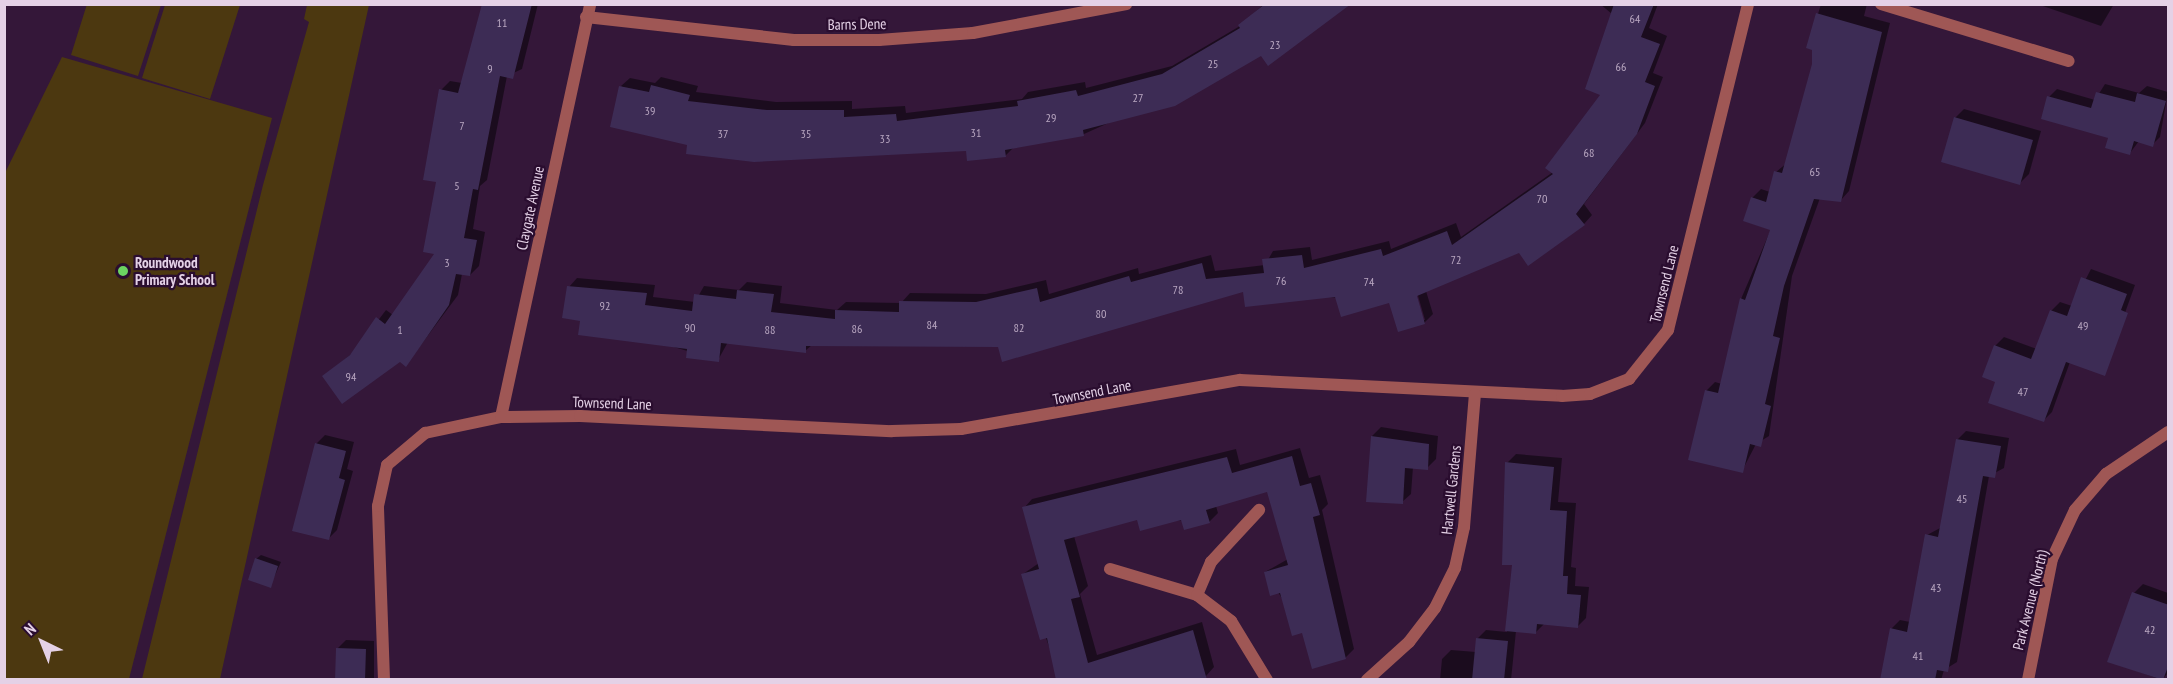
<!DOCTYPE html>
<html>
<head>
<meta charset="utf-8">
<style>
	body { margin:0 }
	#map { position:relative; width:2173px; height:684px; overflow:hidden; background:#341739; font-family:"PT Sans Narrow",sans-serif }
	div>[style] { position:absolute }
	.green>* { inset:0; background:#4c3810 }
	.shadow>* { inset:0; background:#0007 }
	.building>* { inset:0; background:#3d2c55 }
	.lane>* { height:12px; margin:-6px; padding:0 6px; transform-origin:6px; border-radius:6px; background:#9f5755 }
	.street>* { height:12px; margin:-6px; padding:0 6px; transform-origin:6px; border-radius:6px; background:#9f5755 }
	.dots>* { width:16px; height:16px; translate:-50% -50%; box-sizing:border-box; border:3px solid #2a0d2f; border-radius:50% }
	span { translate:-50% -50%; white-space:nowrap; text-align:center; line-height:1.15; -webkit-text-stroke:4.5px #2a0d2f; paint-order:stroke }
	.number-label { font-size:12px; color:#baa8c2 }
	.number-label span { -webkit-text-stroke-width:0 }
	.street-label { font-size:15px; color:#e4d1e6 }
	.poi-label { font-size:15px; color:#e4d1e6; font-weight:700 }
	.left { translate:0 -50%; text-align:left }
	.frame { position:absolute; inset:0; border:6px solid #e4d1e6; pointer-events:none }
	.north { position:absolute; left:12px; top:612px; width:60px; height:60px; -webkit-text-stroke:4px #2a0d2f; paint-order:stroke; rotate:317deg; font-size:16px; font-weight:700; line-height:24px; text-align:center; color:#e4d1e6 }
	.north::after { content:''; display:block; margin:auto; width:21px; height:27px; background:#e4d1e6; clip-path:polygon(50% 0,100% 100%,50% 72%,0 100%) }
</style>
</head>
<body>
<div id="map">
	<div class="green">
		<i style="clip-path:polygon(87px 4px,161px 5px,138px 76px,71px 55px)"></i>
		<i style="clip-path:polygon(165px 5px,240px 5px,210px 99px,142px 78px)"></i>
		<i style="clip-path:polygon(307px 5px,369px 5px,220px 679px,142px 679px,263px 185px,309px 22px,304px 19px)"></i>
		<i style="clip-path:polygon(62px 57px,272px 118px,129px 679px,5px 679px,5px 173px)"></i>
	</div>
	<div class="shadow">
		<i style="clip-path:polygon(483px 4px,538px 4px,522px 69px,507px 76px,487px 180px,480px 186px,473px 229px,485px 232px,479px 266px,470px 275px,462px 274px,458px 295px,406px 365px,400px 361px,324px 376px,355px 351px,386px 310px,393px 315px,436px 253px,441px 90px,450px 81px,462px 83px)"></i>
		<i style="clip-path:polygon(1264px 4px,1349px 4px,1269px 64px,1262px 54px,1084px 134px,1014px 147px,1005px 156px,967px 150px,689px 144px,621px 86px,630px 78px,655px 83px,661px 77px,698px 86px,696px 92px,776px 102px,852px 101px,852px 109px,905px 106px,906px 113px,1022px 99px,1028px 92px,1085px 82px,1086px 88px,1172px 66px,1240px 26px)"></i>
		<i style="clip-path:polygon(evenodd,1600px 4px,1658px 4px,1649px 28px,1667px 36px,1653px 73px,1663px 77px,1645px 123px,1584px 204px,1592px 215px,1584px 224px,1426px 291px,1433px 314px,1424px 323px,1390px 302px,1244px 290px,999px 345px,812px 345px,805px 351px,728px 342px,718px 360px,582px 320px,569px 287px,577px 278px,655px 285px,653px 297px,695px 302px,704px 286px,739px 290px,747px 282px,782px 286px,780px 303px,837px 310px,846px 302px,901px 303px,910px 293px,986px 294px,1046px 280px,1049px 294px,1138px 268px,1139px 274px,1211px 255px,1215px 271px,1265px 265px,1273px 251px,1310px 247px,1312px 260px,1389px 241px,1391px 249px,1456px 223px,1461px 237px,1553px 172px,1603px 94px,1612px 14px,1600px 4px,1414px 289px,1416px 289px,1425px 320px,1422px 320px,1414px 289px)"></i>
		<i style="clip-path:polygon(1821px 4px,1867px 4px,1864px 16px,1890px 23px,1849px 191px,1841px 200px,1820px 198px,1792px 276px,1769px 436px,1756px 444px,1742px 471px,1706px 391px,1715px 382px,1722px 384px,1741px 299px,1771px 229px,1752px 198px,1761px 189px,1770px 192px,1776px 172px,1787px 163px,1813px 64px,1814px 49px,1808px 47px)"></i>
		<i style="clip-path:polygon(2037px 4px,2114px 4px,2101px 26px)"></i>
		<i style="clip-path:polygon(2105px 84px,2139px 93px,2147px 86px,2168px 92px,2160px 137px,2152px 145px,2139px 141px,2130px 153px,2049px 97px,2057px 89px,2095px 100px)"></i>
		<i style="clip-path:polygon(1964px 109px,2041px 131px,2029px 174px,2020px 183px,1955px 118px)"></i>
		<i style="clip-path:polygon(2091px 269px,2135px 285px,2107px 363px,2070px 362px,2052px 412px,2043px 421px,1997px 381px,1995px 346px,2004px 337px,2037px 349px,2051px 311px,2060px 302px,2072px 306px)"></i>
		<i style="clip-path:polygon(1381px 427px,1438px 436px,1436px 459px,1427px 468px,1413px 467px,1411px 494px,1402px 502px,1372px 436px)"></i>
		<i style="clip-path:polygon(1966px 431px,2009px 438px,2004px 468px,1989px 476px,1957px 662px,1944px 670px,1941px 680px,1881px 680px,1891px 629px,1900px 620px,1910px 622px,1927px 535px,1942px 527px,1957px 440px)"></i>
		<i style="clip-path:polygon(325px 435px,354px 442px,347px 469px,353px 471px,337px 530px,328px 539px,316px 444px)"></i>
		<i style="clip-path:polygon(1300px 448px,1309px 478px,1320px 475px,1328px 504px,1322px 510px,1354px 649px,1345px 658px,1303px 631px,1265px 572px,1288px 559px,1268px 491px,1216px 506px,1218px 513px,1209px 522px,1138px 518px,1074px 536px,1088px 586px,1080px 594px,1097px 655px,1202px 622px,1214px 667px,1206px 676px,1061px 680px,1023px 574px,1039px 563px,1024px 508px,1032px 499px,1236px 449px,1240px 465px)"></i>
		<i style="clip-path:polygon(1516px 454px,1562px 458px,1558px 502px,1576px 503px,1571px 567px,1576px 568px,1575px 586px,1589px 587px,1586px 618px,1577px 627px,1545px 623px,1535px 633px,1516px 631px,1511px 680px,1440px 680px,1442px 659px,1451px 650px,1476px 652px,1477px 639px,1486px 630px,1507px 632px,1513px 564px,1507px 463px)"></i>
		<i style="clip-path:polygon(261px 555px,281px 562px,270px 586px,256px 559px)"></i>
		<i style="clip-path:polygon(2143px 584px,2168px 593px,2168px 673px,2162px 680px,2109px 661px,2134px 593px)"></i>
		<i style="clip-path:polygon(346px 640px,374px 641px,374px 680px,336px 680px,337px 649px)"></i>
	</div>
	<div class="building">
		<i style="clip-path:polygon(482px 4px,532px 4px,513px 79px,500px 76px,478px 190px,473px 189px,464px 238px,477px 240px,470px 276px,456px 274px,449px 305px,406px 367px,400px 362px,342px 404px,322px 376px,350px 355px,376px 317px,385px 324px,434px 254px,423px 252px,436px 182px,423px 180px,439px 89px,458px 93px)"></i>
		<i style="clip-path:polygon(1265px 4px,1351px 4px,1268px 66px,1261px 56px,1175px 106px,1083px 130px,1084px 136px,1005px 150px,1006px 157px,967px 161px,966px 151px,754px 162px,686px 154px,687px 145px,610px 127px,619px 86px,649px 92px,651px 85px,690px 95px,688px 101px,767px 110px,844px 110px,844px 117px,896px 114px,897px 121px,1018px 106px,1017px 101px,1076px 90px,1078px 96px,1162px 74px,1240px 28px,1238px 25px)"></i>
		<i style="clip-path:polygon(1614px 4px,1654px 4px,1641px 37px,1660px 44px,1645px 82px,1655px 86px,1637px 134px,1576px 214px,1585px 225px,1528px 266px,1519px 253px,1417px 296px,1425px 324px,1398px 332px,1389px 303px,1341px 317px,1335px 297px,1245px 307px,1243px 292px,1002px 362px,998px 347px,806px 346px,806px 353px,721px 343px,719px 362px,686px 358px,687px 349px,578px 335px,580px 321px,562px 318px,567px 286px,647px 293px,645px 305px,692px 311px,694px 294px,736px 299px,737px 290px,774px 294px,771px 312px,835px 319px,835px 310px,899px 312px,899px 301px,976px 302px,1037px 288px,1040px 302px,1129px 276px,1131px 282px,1202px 263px,1206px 279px,1264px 273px,1262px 259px,1302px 255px,1304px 268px,1381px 249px,1383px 256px,1447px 231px,1452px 245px,1553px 174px,1545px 168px,1600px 95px,1585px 89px)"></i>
		<i style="clip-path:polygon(1816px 13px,1882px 32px,1841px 202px,1814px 199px,1784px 286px,1773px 336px,1780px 338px,1765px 404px,1771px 406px,1761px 447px,1750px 444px,1743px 473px,1688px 460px,1705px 390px,1718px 393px,1740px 298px,1745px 300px,1770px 230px,1743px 221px,1751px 197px,1766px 202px,1774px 171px,1782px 173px,1812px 64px,1812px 50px,1806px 48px)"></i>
		<i style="clip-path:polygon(2096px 92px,2135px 102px,2137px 93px,2166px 101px,2153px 147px,2134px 141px,2130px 155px,2105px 148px,2108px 138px,2041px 119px,2047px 96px,2091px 108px)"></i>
		<i style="clip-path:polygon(1954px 117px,2033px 140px,2020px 185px,1941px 162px)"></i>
		<i style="clip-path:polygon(2081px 277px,2127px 294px,2121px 310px,2128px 313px,2105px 376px,2066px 362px,2044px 422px,1988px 403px,1995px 382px,1982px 377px,1994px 345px,2031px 359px,2050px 310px,2067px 316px)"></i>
		<i style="clip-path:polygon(1371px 436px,1429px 444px,1428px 470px,1405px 468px,1403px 504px,1366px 502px)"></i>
		<i style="clip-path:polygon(1956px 439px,2001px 446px,1995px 478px,1983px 476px,1948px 672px,1937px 670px,1935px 680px,1880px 680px,1890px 628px,1907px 632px,1925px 534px,1938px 537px)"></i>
		<i style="clip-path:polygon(315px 443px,346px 451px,339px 478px,345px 480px,329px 540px,292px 531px)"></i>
		<i style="clip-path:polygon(1292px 456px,1300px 486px,1311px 483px,1320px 515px,1313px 517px,1346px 659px,1312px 669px,1302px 633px,1292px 636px,1280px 593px,1270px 596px,1264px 572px,1288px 565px,1267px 492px,1206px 510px,1210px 523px,1184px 530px,1181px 520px,1140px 531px,1137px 520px,1064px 540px,1080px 597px,1071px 599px,1088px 663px,1193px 630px,1207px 680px,1056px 680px,1047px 638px,1040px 640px,1021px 574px,1039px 569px,1022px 507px,1227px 457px,1232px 473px)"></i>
		<i style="clip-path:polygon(1505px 462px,1554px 467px,1550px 510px,1567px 511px,1563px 576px,1568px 576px,1567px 594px,1581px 595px,1578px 628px,1537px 624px,1536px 634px,1505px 631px,1512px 565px,1502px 565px)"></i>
		<i style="clip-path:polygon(255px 558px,278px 566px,271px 588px,248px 580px)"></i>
		<i style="clip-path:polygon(2132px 592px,2169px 605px,2169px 664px,2163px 680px,2107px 662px)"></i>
		<i style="clip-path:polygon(1476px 638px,1508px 641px,1504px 680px,1472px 680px)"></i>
		<i style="clip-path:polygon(336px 648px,366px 649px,365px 680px,335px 680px)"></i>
	</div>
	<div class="lane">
		<i style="left:1881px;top:4px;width:196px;rotate:16.9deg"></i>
		<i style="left:1197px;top:595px;width:36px;rotate:-67deg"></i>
		<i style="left:1211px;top:562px;width:71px;rotate:-47.3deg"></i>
	</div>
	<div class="street">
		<i style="left:586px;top:17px;width:209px;rotate:6.3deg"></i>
		<i style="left:794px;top:40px;width:85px"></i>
		<i style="left:879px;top:40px;width:94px;rotate:-4.3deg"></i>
		<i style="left:973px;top:33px;width:156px;rotate:-10.7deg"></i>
		<i style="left:501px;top:417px;width:422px;rotate:-77.8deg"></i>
		<i style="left:1110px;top:569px;width:91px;rotate:16.6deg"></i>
		<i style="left:1197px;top:595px;width:43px;rotate:37.4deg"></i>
		<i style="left:1231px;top:621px;width:69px;rotate:58.6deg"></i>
		<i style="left:384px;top:680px;width:174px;rotate:-92deg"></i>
		<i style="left:378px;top:506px;width:42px;rotate:-77.6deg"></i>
		<i style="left:387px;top:465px;width:50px;rotate:-40.1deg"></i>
		<i style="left:425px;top:433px;width:78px;rotate:-11.9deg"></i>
		<i style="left:501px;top:417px;width:79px;rotate:-0.7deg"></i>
		<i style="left:580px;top:416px;width:312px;rotate:2.8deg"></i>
		<i style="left:892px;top:431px;width:69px;rotate:-1.7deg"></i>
		<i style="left:961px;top:429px;width:283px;rotate:-10deg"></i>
		<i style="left:1240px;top:380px;width:322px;rotate:2.8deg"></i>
		<i style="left:1562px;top:396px;width:28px;rotate:-4deg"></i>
		<i style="left:1590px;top:394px;width:42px;rotate:-21deg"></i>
		<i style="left:1629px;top:379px;width:63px;rotate:-51.5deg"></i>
		<i style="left:1668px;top:330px;width:336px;rotate:-76.2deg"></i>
		<i style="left:1367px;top:680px;width:57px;rotate:-42.1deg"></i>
		<i style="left:1409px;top:642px;width:43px;rotate:-52.6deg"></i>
		<i style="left:1435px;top:608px;width:45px;rotate:-63.4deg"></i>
		<i style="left:1455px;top:568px;width:42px;rotate:-77.6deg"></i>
		<i style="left:1464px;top:527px;width:133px;rotate:-85.3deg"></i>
		<i style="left:2028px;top:680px;width:123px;rotate:-78.8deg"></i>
		<i style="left:2052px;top:559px;width:54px;rotate:-64.9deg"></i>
		<i style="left:2075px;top:510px;width:48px;rotate:-49.3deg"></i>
		<i style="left:2106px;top:474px;width:75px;rotate:-34.1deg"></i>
	</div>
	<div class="dots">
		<i style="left:123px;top:271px;background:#6cd362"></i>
	</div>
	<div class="number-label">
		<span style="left:1635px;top:19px">64</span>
		<span style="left:502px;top:23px">11</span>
		<span style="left:1275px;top:45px">23</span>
		<span style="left:1213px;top:64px">25</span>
		<span style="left:1621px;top:67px">66</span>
		<span style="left:490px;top:69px">9</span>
		<span style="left:1138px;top:98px">27</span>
		<span style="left:650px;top:111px">39</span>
		<span style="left:1051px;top:118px">29</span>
		<span style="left:462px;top:126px">7</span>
		<span style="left:976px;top:133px">31</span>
		<span style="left:723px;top:134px">37</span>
		<span style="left:806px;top:134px">35</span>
		<span style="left:885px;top:139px">33</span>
		<span style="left:1589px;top:153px">68</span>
		<span style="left:1815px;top:172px">65</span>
		<span style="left:457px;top:186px">5</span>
		<span style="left:1542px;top:199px">70</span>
		<span style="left:1456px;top:260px">72</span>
		<span style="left:447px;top:263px">3</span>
		<span style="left:1281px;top:281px">76</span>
		<span style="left:1369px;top:282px">74</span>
		<span style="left:1178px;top:290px">78</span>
		<span style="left:605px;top:306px">92</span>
		<span style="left:1101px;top:314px">80</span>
		<span style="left:932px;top:325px">84</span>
		<span style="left:2083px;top:326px">49</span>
		<span style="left:690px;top:328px">90</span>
		<span style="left:1019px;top:328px">82</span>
		<span style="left:857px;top:329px">86</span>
		<span style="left:400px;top:330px">1</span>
		<span style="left:770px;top:330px">88</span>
		<span style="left:351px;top:377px">94</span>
		<span style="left:2023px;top:392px">47</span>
		<span style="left:1962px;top:499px">45</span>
		<span style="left:1936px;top:588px">43</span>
		<span style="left:2150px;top:630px">42</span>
		<span style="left:1918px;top:656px">41</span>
	</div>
	<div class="street-label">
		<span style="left:857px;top:24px;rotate:-1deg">Barns Dene</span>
		<span style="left:530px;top:208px;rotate:-78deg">Claygate Avenue</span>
		<span style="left:1664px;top:284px;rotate:-76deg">Townsend Lane</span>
		<span style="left:1092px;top:392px;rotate:-11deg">Townsend Lane</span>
		<span style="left:612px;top:403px;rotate:2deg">Townsend Lane</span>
		<span style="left:1451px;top:490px;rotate:-84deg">Hartwell Gardens</span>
		<span style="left:2030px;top:600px;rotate:-76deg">Park Avenue (North)</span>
	</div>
	<div class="poi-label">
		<span class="left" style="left:135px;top:271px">Roundwood<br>Primary School</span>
	</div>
	<div class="frame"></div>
	<div class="north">N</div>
</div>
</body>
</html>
